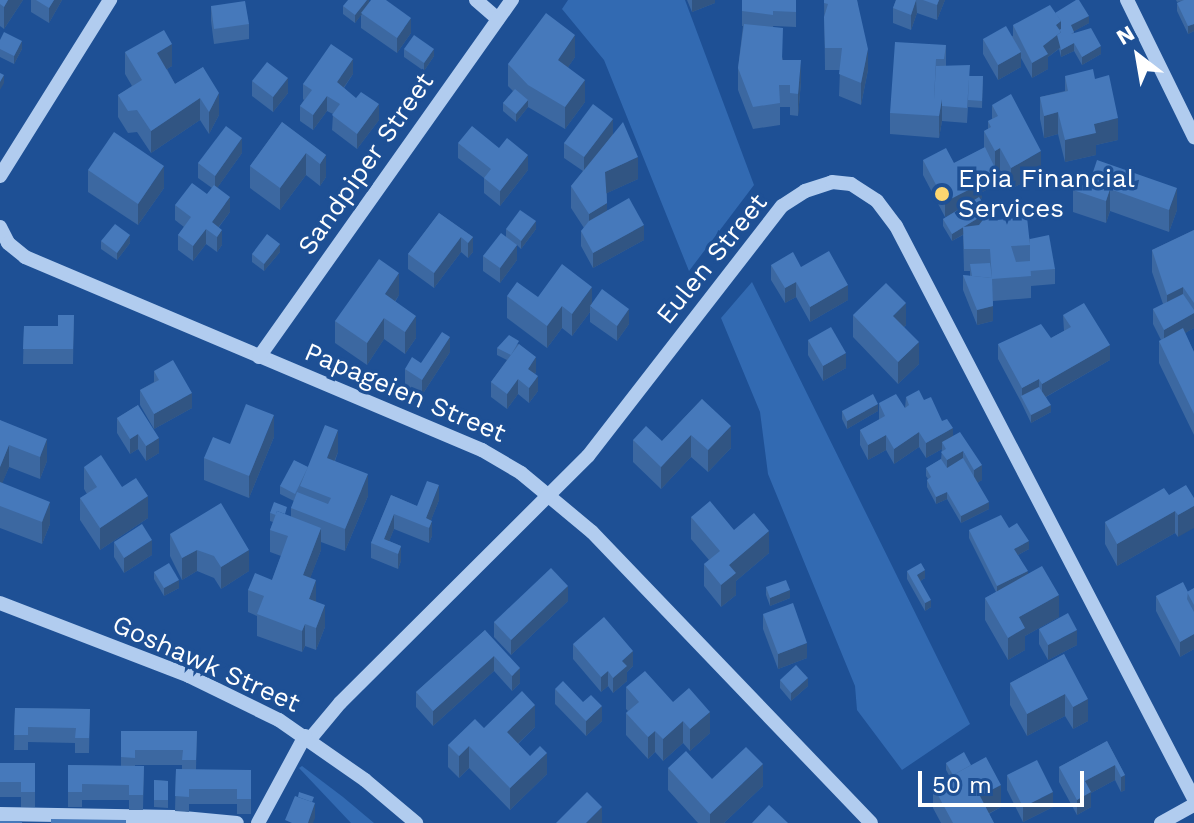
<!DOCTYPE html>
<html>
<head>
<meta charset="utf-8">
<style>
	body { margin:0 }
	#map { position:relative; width:1194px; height:823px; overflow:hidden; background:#1e5095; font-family:"Work Sans",sans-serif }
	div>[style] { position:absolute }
	.green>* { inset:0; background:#326ab2 }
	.minor>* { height:14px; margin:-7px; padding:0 7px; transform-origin:7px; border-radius:7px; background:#b1ccef }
	.wall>* { inset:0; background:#3c68a1 }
	.shaded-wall>* { inset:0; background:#315583 }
	.building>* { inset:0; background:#4679bb }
	.dots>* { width:22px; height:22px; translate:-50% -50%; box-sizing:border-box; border:4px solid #1e5095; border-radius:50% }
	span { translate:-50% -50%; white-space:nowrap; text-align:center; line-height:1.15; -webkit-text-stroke:7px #1e5095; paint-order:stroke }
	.street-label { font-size:26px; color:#fff }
	.poi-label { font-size:26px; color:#fff }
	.left { translate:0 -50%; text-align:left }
	.north { position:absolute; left:1098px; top:16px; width:80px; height:80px; -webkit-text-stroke:6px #1e5095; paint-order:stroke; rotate:329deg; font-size:22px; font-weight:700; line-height:32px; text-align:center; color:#fff }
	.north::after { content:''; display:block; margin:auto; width:28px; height:36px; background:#fff; clip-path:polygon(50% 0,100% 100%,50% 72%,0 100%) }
	.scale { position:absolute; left:918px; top:771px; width:166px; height:36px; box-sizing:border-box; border:4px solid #fff; border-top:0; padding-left:10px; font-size:24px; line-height:28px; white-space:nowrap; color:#fff; -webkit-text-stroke:6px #1e5095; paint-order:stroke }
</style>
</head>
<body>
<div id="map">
	<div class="green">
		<i style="clip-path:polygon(568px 0,685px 0,754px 185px,689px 271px,604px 60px,562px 9px)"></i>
		<i style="clip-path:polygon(752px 282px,970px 724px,902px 770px,857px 710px,855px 686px,768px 474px,760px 412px,721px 318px)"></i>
		<i style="clip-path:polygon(302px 766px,343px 797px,374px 823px,351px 823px,299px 768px)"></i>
	</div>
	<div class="minor">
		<i style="left:476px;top:0;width:29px;rotate:41deg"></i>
		<i style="left:1127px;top:0;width:153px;rotate:63.9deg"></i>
		<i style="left:0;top:176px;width:208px;rotate:-58deg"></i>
		<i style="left:0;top:227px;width:18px;rotate:63deg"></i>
		<i style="left:8px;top:243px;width:22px;rotate:39deg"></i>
		<i style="left:25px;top:257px;width:496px;rotate:22.9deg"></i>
		<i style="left:482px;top:450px;width:45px;rotate:30.5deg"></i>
		<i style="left:521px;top:473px;width:92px;rotate:39.7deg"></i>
		<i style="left:592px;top:532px;width:403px;rotate:46.2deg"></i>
		<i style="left:259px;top:357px;width:438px;rotate:-54.7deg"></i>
		<i style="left:0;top:603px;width:203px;rotate:21.1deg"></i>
		<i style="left:189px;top:676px;width:100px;rotate:26.1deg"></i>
		<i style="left:279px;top:720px;width:105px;rotate:34.9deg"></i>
		<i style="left:365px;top:780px;width:67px;rotate:40.1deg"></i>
		<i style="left:310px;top:739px;width:47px;rotate:-50.2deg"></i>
		<i style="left:340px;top:703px;width:350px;rotate:-44.9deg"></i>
		<i style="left:588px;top:456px;width:316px;rotate:-52.2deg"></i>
		<i style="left:782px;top:206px;width:27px;rotate:-33deg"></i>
		<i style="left:805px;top:191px;width:28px;rotate:-18deg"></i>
		<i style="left:832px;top:182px;width:19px;rotate:6deg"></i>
		<i style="left:851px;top:184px;width:31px;rotate:33deg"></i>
		<i style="left:877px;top:201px;width:31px;rotate:53deg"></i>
		<i style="left:896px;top:226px;width:646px;rotate:62.52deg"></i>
		<i style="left:0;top:814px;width:173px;rotate:1deg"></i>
		<i style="left:173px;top:817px;width:64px;rotate:5.4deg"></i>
		<i style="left:258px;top:823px;width:99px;rotate:-61.6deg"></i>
		<i style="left:1161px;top:823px;width:38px;rotate:-29deg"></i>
	</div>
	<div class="wall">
		<i style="clip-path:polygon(0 0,23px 0,4px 29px,0 26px)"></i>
		<i style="clip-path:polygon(31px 0,62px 0,49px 23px,31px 12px)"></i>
		<i style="clip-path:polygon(369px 0,369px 2px,411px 33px,397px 53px,361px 28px,361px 15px,355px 23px,343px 14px,343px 6px)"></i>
		<i style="clip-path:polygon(687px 0,715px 0,715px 3px,692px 12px)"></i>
		<i style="clip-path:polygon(742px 0,796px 0,796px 27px,773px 26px,783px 60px,801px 82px,798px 116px,790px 115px,790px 107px,780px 107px,780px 125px,753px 129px,738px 90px,738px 68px,743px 26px,742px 26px)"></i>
		<i style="clip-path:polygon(824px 0,857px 0,868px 70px,861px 105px,839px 96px,840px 70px,825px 70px)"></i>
		<i style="clip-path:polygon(896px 0,945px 0,937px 20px,917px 13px,911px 30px,893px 23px,893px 8px)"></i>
		<i style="clip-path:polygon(1176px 0,1194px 0,1194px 31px,1188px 34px,1177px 11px,1177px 3px,1181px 1px,1177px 2px)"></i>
		<i style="clip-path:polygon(211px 6px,249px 24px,249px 39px,214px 44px,211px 21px)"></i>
		<i style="clip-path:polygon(1055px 13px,1089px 23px,1074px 31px,1074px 33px,1101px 54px,1082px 65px,1074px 51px,1061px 57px,1059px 49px,1048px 57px,1048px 69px,1032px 78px,1021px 58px,1021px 67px,998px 80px,983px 54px,983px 39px,1013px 36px,1013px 25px)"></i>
		<i style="clip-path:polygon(0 40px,22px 49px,14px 64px,0 57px)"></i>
		<i style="clip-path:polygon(946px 45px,946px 66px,970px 76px,983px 76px,982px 108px,968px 107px,967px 123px,942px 121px,939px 138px,890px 134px,890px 113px)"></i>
		<i style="clip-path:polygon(404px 49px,434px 56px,424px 71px,404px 57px)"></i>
		<i style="clip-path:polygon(125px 52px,172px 66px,167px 69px,175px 84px,203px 67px,219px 115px,209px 134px,200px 120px,151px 153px,137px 132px,128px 133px,118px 117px,118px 95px,132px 86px,125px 74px)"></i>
		<i style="clip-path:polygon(575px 57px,568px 67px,585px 102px,565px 129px,528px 107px,516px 122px,503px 111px,503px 103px,513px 91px,508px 86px,508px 64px)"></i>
		<i style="clip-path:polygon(353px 74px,344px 88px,379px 120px,357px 149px,332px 130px,333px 114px,327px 111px,313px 130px,300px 121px,300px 106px,304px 100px,303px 99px,303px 84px)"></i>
		<i style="clip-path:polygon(1065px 76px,1095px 79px,1118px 140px,1096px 145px,1096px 155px,1065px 162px,1058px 134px,1044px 138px,1040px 119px,1040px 97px,1065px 91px)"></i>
		<i style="clip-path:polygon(252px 81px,288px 93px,273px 112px,252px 96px)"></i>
		<i style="clip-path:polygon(992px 105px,1041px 173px,1011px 189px,1000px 170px,996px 173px,996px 185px,982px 192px,982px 198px,980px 199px,988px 214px,1030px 239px,1055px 269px,1055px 284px,1031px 286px,1031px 298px,993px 301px,993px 321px,977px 325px,963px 290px,963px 275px,970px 276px,970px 271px,964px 271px,963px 235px,952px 241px,943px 226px,943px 219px,959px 209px,945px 217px,923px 175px,923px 160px,954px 163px,984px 148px,984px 131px,988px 129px,988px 121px,992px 119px)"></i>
		<i style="clip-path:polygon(282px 122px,326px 155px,326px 177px,320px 186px,306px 175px,280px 210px,250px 188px,250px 166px)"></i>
		<i style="clip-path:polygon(613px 134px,638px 179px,607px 193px,607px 210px,644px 240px,593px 268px,581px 246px,581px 231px,584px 228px,571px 208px,571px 186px,583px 171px,564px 158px,564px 143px)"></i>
		<i style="clip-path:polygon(458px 143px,528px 170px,500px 206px,484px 193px,484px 178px,458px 158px)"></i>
		<i style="clip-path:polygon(242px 153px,217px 188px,230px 212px,219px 227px,222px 245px,217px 252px,206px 244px,193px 261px,178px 250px,178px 235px,184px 227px,175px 220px,175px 205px,207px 194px,212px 188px,198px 178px,198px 163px)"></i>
		<i style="clip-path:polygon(88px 170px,164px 188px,138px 225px,88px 192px)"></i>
		<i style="clip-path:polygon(1079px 174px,1177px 210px,1169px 232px,1110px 211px,1106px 223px,1073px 212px,1073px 190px)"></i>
		<i style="clip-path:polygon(439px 213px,473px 237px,473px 252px,468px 258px,461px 252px,434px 288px,408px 269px,408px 254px)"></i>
		<i style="clip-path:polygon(506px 229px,536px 229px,521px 249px,517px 245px,517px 260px,500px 283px,483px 271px,483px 256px,506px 237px)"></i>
		<i style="clip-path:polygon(1194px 230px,1194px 328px,1185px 333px,1194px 352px,1194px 435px,1159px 363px,1159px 341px,1161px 340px,1153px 324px,1153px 309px,1163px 304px,1152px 272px,1152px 250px)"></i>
		<i style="clip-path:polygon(101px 241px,130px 243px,117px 260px,101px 249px)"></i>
		<i style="clip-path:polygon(280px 252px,264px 271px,252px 262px,252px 254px)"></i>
		<i style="clip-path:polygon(771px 265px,801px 267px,848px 300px,810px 322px,796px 297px,785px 303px,771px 280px)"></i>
		<i style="clip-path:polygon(399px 295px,395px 302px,416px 338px,405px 354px,384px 339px,367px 365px,335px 343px,335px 321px)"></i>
		<i style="clip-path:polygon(507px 296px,538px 297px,592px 303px,629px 324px,617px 341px,590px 322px,590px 312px,572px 336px,562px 328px,547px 348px,507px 318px)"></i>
		<i style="clip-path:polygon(74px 315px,73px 364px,23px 364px,24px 326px,58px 326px)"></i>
		<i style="clip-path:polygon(853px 315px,906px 325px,904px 327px,919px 364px,898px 384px,853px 337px)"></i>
		<i style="clip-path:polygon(1063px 315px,1110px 360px,1046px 397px,1051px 412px,1031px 423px,1021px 402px,998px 359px,998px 344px,1051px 338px,1064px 331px)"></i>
		<i style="clip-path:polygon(808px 340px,846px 368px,823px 381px,808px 355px)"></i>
		<i style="clip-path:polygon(519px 344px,536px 372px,535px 374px,538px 391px,529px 403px,518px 394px,507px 409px,491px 397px,491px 382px,507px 360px,497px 355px,497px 348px)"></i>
		<i style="clip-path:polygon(450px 352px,422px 395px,405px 384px,405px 369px)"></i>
		<i style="clip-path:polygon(154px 371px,192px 408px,154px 429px,140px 405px,140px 390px,154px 382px)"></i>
		<i style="clip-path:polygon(906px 397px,924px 400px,953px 436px,982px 480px,977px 483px,989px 509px,961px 523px,947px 499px,936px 504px,927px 487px,927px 480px,928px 479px,926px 476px,926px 468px,941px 459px,942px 449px,926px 458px,919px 447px,894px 464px,886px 450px,868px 460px,860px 445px,860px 430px,879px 420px,879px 403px,905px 408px)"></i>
		<i style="clip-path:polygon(702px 399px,731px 448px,708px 472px,691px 457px,661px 489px,633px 462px,633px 440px,662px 441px)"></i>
		<i style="clip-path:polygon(138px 405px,159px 453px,146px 461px,138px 449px,130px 454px,117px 433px,117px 418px)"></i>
		<i style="clip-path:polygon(842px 411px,878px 411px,847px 429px,842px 419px)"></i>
		<i style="clip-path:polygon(0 420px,47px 461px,40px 479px,9px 467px,2px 483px,50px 524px,42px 544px,0 528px)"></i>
		<i style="clip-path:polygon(274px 437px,249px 498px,204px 480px,204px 458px,230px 444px)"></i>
		<i style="clip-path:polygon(338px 452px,335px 461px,368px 496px,345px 551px,321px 542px,321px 550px,310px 578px,316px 601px,325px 627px,316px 650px,305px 646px,302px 652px,257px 636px,257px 616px,248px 612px,248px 590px,272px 580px,281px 556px,270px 552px,270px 530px,273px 522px,270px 521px,270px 513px,291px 517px,291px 508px,294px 501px,280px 494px,280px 486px,308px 467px)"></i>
		<i style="clip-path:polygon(84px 467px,122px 487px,148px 518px,100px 550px,80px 520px,80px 498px,87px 494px,84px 489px)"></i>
		<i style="clip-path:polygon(391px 495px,417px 506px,439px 500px,431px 520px,432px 536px,429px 543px,394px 529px,389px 541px,401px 546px,401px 561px,398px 569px,371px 558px,371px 543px)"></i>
		<i style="clip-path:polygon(1169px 495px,1194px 498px,1178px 537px,1175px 533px,1117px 566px,1105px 544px,1105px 522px)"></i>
		<i style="clip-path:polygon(691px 517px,734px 530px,769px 553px,736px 581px,736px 595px,721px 607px,704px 586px,704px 564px,709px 560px,691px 539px)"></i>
		<i style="clip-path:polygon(1009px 528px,1029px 549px,1018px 555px,1028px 574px,1059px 617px,1025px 636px,1025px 650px,1008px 660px,985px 620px,985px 598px,996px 592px,969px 538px,969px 530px)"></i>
		<i style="clip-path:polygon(170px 534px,249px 571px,221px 589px,214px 578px,197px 571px,182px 580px,170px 556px)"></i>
		<i style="clip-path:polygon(114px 542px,152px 555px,124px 573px,114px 557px)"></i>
		<i style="clip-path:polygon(907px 571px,925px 578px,920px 581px,931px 607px,925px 611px,907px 579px)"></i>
		<i style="clip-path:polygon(154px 572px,179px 588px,164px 596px,154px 579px)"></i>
		<i style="clip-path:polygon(766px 587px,790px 598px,770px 606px,766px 595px)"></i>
		<i style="clip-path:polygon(1194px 588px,1194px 649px,1180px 657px,1156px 611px,1156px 596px,1188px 592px)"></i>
		<i style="clip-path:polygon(568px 601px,511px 655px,494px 637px,494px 622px)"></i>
		<i style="clip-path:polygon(763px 614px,807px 658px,778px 669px,763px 629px)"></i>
		<i style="clip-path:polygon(1039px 629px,1077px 645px,1048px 660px,1039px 644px)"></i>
		<i style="clip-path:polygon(485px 630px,520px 683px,512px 691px,494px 671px,433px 726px,416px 707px,416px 692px)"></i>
		<i style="clip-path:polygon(573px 644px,633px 666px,627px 672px,627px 681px,613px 693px,608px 686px,601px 692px,573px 659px)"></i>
		<i style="clip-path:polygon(1064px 654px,1088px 721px,1073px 729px,1065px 716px,1027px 736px,1010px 705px,1010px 683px)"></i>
		<i style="clip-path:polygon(780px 680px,808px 686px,791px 701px,780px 688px)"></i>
		<i style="clip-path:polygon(626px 687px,673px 702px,710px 733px,690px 751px,683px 743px,663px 761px,655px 752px,648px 759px,626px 735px,626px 713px,628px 711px,626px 709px)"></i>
		<i style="clip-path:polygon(555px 689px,602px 721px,586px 736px,555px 704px)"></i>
		<i style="clip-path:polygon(15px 708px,90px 709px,89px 753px,75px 753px,75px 743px,28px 742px,28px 750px,14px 750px)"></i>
		<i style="clip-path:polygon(535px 727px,518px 744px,547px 774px,510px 810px,469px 768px,459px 778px,448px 767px,448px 745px,484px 728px)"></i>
		<i style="clip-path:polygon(121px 731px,197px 731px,196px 770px,251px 770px,251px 814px,237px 814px,237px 804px,189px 804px,189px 812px,175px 811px,176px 769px,182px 770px,182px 765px,135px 765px,135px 766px,144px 766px,143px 810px,129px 810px,129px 800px,82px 800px,82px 807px,68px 807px,68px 765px,121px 766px)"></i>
		<i style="clip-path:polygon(1107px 741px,1125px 775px,1125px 790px,1121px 792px,1115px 780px,1091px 793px,1091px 807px,1077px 815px,1059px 782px,1059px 767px)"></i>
		<i style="clip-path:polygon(0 763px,35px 763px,35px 807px,21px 807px,21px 797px,0 797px)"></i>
		<i style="clip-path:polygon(946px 763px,971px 765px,1001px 807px,989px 814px,994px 823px,941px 823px,933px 808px,933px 786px,950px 777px,946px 770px)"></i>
		<i style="clip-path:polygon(668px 768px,712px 779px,763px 786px,724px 823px,698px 823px,668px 790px)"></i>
		<i style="clip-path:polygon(1007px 775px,1053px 807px,1023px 822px,1007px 790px)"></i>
		<i style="clip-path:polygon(154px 780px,168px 781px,168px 808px,154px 807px)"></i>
	</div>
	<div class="shaded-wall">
		<i style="clip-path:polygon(8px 0,23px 0,4px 29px,4px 7px)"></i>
		<i style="clip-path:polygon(54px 0,62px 0,49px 23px,49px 8px)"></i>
		<i style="clip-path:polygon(367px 0,369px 0,369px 5px,355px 23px,355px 15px)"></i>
		<i style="clip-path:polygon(692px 0,715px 0,715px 3px,692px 12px)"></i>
		<i style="clip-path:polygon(916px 0,917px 13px,911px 30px,911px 15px)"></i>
		<i style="clip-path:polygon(939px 0,945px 0,937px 20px,937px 5px)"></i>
		<i style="clip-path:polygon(1089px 16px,1089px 23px,1071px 33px,1071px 25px)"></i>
		<i style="clip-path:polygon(411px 18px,411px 33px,397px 53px,397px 38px)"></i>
		<i style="clip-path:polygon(1061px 21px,1061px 47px,1048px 57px,1048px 69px,1032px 78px,1032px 63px,1056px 25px)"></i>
		<i style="clip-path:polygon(1194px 24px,1194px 31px,1188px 34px,1188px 26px)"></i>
		<i style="clip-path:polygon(575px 35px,575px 57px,558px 82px,558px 60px)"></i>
		<i style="clip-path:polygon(22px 41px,22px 49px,14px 64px,14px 56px)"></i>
		<i style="clip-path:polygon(1074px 43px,1074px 51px,1061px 57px,1061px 50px)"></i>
		<i style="clip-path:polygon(172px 44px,172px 66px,157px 75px,157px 53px)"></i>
		<i style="clip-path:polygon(1101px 46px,1101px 54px,1082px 65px,1082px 57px)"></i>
		<i style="clip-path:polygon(434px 49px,434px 56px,424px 71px,424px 63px)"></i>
		<i style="clip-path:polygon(868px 49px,868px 70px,861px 105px,861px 83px)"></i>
		<i style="clip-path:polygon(1021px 52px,1021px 67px,998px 80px,998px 65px)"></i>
		<i style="clip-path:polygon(353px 59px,353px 74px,337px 97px,337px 82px)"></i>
		<i style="clip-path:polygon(801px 60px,801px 82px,798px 116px,798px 94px)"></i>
		<i style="clip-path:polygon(4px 75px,4px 83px,0 90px,0 82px)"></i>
		<i style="clip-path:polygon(288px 78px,288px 93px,273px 112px,273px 97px)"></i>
		<i style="clip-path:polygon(585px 80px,585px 102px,565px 129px,565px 107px)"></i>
		<i style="clip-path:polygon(219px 93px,219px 115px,209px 134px,209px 112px)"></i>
		<i style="clip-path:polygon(327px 96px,327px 111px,313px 130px,313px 115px)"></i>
		<i style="clip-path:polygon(200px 98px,200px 120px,151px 153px,151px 131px)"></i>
		<i style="clip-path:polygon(942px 99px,942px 121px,939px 138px,939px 116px)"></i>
		<i style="clip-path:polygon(528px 100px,528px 107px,516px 122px,516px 114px)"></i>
		<i style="clip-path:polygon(379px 104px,379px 120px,357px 149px,357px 134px)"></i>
		<i style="clip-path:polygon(1058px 112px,1058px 134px,1044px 138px,1044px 116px)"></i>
		<i style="clip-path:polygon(1118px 118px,1118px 140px,1096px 145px,1096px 155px,1065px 162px,1065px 140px,1094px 124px)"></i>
		<i style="clip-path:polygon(613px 119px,613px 134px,584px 172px,584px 157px)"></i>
		<i style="clip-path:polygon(242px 138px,242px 153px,215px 191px,215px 176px)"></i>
		<i style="clip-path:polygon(1000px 148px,1000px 170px,996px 173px,996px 185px,982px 192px,982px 198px,945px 217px,945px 202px,980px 178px,995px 170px,995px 151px)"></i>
		<i style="clip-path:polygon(1041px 151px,1041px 173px,1011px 189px,1011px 168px)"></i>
		<i style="clip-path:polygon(306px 153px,306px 175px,280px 210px,280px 188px)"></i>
		<i style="clip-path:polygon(326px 155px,326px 177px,320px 186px,320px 164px)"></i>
		<i style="clip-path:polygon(528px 155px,528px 170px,500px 206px,500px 191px)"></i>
		<i style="clip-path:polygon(638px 157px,638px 179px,605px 194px,605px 172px)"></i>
		<i style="clip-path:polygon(164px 166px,164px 188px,138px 225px,138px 204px)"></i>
		<i style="clip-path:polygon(1177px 188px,1177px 210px,1169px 232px,1169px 210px)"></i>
		<i style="clip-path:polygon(1110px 189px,1110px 211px,1106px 223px,1106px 201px)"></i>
		<i style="clip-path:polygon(230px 197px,230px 212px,213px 234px,212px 222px)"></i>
		<i style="clip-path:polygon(607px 203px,607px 225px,589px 236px,589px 214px)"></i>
		<i style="clip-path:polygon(988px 212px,988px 220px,952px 241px,952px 234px)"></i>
		<i style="clip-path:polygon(536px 221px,536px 229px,521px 249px,521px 241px)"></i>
		<i style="clip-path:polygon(644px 225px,644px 240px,593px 268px,593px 253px)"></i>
		<i style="clip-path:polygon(206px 229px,206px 244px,193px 261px,193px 246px)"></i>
		<i style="clip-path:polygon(222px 230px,222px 245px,217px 252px,217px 237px)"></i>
		<i style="clip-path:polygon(130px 235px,130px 243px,117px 260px,117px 253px)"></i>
		<i style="clip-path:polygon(461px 237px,461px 252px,434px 288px,434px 273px)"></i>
		<i style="clip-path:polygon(473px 237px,473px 252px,468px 258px,468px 243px)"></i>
		<i style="clip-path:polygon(280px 244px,280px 252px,264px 271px,264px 264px)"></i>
		<i style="clip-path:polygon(517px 245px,517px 260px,500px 283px,500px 268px)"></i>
		<i style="clip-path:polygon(399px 273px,399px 295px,385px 316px,385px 294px)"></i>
		<i style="clip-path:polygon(796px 282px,796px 297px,785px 303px,785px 288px)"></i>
		<i style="clip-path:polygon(848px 285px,848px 300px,810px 322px,810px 307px)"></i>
		<i style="clip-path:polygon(592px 287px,592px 308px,590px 306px,590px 312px,572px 336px,572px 314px)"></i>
		<i style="clip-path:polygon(1183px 287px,1183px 309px,1167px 317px,1167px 295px)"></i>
		<i style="clip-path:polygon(906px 303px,906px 325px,893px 338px,893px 316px)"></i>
		<i style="clip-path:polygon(562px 306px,562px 328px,547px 348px,547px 326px)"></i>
		<i style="clip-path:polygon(993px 306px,993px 321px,977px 325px,977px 310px)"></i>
		<i style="clip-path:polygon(629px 309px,629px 324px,617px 341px,617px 326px)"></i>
		<i style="clip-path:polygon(1194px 313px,1194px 328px,1164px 345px,1164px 330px)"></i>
		<i style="clip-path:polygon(416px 316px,416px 338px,405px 354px,405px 332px)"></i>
		<i style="clip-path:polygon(384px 318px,384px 339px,367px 365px,367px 343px)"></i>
		<i style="clip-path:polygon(450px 337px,450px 352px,422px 395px,422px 380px)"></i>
		<i style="clip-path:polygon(919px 342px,919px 364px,898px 384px,898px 362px)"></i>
		<i style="clip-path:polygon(1110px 345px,1110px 360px,1042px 399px,1042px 384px)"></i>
		<i style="clip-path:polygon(846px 353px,846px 368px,823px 381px,823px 366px)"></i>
		<i style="clip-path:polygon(536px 357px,536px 372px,528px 384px,528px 369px)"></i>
		<i style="clip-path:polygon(538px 376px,538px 391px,529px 403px,529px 388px)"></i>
		<i style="clip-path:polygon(518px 379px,518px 394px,507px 409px,507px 394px)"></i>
		<i style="clip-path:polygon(1039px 379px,1039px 394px,1022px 398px,1022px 388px)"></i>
		<i style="clip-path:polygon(192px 393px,192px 408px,154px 429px,154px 414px)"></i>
		<i style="clip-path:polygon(878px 404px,878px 411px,847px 429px,847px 421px)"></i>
		<i style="clip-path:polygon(1051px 405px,1051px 412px,1031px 423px,1031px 415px)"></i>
		<i style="clip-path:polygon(274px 415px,274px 437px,249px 498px,249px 476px)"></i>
		<i style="clip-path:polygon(731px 426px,731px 448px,708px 472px,708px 450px)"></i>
		<i style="clip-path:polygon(953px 428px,953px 443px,942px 442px,942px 449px,926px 458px,926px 443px)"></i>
		<i style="clip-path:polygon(338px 430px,338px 452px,327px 479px,327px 458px)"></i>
		<i style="clip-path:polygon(919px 432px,919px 447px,894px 464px,894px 449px)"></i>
		<i style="clip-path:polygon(138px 434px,138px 449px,130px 454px,130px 439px)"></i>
		<i style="clip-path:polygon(691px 435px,691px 457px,661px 489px,661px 467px)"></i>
		<i style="clip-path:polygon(886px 435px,886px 450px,868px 460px,868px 445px)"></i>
		<i style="clip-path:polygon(159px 438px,159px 453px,146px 461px,146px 446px)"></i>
		<i style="clip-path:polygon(47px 439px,47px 461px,40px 479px,40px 457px)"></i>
		<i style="clip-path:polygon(9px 445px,9px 467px,0 489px,0 467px)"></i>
		<i style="clip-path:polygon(963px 451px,963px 466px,947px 475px,947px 460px)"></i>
		<i style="clip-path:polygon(982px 465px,982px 480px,974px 485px,974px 470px)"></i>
		<i style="clip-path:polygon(368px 474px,368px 496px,345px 551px,345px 529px)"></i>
		<i style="clip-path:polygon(439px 485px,439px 500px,428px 528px,426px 518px)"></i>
		<i style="clip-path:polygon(947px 492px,947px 499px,936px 504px,936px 497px)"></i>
		<i style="clip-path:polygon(148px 496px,148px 518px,100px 550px,100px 528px)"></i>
		<i style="clip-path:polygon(50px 502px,50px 524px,42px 544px,42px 522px)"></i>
		<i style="clip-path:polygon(989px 502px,989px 509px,961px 523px,961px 516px)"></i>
		<i style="clip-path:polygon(1194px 506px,1194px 528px,1178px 537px,1178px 515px)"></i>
		<i style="clip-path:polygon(1175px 511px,1175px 533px,1117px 566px,1117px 544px)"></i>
		<i style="clip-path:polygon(394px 514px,394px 529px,386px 549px,384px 539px)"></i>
		<i style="clip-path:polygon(432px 521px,432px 536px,429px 543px,429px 528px)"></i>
		<i style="clip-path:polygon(321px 528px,321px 550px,303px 597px,303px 575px)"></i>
		<i style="clip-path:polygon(769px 531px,769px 553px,736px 581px,736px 595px,721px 607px,721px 585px,729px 565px)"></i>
		<i style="clip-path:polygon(152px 540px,152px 555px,124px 573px,124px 558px)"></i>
		<i style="clip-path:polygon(1029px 541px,1029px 549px,1014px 557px,1014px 549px)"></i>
		<i style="clip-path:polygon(401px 546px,401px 561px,398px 569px,398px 554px)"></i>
		<i style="clip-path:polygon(197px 550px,197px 571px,182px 580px,182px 558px)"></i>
		<i style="clip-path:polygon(249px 550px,249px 571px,221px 589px,221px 567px)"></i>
		<i style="clip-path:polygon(925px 570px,925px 578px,917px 583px,917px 575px)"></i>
		<i style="clip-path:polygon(1028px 571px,1028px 579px,997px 594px,997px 586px)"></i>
		<i style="clip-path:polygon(179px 580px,179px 588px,164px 596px,164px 588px)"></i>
		<i style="clip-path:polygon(316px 580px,316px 602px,309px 599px)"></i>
		<i style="clip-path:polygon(568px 586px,568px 601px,511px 655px,511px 640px)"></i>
		<i style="clip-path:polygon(790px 590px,790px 598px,770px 606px,770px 598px)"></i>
		<i style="clip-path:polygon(1059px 595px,1059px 617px,1025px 636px,1025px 650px,1008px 660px,1008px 638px,1019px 617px)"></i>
		<i style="clip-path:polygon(931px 600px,931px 607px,925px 611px,925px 603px)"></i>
		<i style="clip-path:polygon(325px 605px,325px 627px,316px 650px,316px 628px)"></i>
		<i style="clip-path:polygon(305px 624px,305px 646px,302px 652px,302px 631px)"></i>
		<i style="clip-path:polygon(1077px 630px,1077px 645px,1048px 660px,1048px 645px)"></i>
		<i style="clip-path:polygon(1194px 634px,1194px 649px,1180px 657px,1180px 642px)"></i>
		<i style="clip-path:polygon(807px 643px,807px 658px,778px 669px,778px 654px)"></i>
		<i style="clip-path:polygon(633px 651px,633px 666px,627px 672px,627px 681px,613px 693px,613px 678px,622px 661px)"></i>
		<i style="clip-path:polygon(494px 656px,494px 671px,433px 726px,433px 711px)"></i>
		<i style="clip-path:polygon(520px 668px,520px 683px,512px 691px,512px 676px)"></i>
		<i style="clip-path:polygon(608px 671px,608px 686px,601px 692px,601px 677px)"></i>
		<i style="clip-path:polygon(808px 678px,808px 686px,791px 701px,791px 693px)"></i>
		<i style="clip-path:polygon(1065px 694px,1065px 716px,1027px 736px,1027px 714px)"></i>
		<i style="clip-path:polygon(1088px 699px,1088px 721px,1073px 729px,1073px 707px)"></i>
		<i style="clip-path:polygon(535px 705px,535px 727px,507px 754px,507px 732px)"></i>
		<i style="clip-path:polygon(602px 706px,602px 721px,586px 736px,586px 721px)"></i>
		<i style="clip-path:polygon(710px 712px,710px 733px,690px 751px,690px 729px)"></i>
		<i style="clip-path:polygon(683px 721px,683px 743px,663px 761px,663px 739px)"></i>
		<i style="clip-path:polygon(655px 731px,655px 752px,648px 759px,648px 737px)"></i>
		<i style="clip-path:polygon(469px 746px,469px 768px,459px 778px,459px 756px)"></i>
		<i style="clip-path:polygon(547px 753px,547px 774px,510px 810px,510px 788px)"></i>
		<i style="clip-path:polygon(763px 764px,763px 786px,724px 823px,710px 823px,710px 814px)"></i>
		<i style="clip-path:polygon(1115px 765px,1115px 780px,1091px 793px,1091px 807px,1077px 815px,1077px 800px,1085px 781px)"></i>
		<i style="clip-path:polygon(1125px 775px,1125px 790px,1121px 792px,1121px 777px)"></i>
		<i style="clip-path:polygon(1001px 785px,1001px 807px,980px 818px,980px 796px)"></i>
		<i style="clip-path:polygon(1053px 792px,1053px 807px,1023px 822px,1023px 807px)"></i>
		<i style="clip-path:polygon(315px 803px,315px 818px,313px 823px,308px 823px)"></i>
		<i style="clip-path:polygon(602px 807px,602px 823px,586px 823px)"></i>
	</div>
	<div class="building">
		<i style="clip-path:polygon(0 0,8px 0,4px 7px,0 4px)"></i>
		<i style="clip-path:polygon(36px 0,54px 0,49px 8px)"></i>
		<i style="clip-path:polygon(348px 0,367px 0,355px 15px,343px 6px)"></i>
		<i style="clip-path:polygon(371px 0,386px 0,411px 18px,397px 38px,361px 13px)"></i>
		<i style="clip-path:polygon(742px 0,796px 0,796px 12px,773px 11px,773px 15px,742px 11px)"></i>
		<i style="clip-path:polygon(824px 0,857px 0,868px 49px,861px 83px,839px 74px,842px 48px,825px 48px,824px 17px,828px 4px,824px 3px)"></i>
		<i style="clip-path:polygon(896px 0,916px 0,911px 15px,893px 8px)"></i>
		<i style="clip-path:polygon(923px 0,939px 0,937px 5px)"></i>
		<i style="clip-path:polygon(1076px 0,1079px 0,1089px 16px,1071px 25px,1074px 32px,1071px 34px,1091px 28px,1101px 46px,1082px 57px,1074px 43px,1061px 50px,1057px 35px,1061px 32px,1059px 30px,1061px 29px,1061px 21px,1055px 13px)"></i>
		<i style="clip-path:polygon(1184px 0,1194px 0,1194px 24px,1188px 26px,1177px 3px)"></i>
		<i style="clip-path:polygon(245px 1px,249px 24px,214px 29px,211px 6px)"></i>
		<i style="clip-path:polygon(1050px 5px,1061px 21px,1056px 25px,1061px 32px,1043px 46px,1048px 54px,1032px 63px,1013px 25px)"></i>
		<i style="clip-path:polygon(546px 13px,575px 35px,558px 60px,585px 80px,565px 107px,528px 85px,508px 64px)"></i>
		<i style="clip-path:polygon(744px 24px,783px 28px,782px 60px,801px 60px,798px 94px,790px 93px,790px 85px,779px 85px,780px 103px,753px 107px,738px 68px)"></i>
		<i style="clip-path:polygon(1006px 26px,1021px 52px,998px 65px,983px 39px)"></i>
		<i style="clip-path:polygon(164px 30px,172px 44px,157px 53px,175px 84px,203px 67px,219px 93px,209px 112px,200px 98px,151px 131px,137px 110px,128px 111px,118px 95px,142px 80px,125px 52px)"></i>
		<i style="clip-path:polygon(4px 32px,22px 41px,14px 56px,0 49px,0 40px)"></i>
		<i style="clip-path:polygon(414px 35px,434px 49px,424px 63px,404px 49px)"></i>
		<i style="clip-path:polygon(895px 42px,946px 45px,944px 59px,936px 59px,934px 99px,942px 99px,939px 116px,890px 113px)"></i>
		<i style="clip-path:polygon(331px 44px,353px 59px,337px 82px,356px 98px,361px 92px,379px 104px,357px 134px,332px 115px,340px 104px,327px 96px,313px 115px,300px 106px,312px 90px,303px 84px)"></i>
		<i style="clip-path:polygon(267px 62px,288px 78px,273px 97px,252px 81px)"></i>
		<i style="clip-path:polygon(970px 65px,967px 108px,942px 106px,942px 99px,934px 99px,936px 66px)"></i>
		<i style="clip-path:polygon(1093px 69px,1095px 79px,1109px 75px,1118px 118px,1094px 124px,1096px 133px,1065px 140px,1058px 112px,1044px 116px,1040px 97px,1068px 91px,1065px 76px)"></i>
		<i style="clip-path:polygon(0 73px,4px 75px,0 82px)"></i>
		<i style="clip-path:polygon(969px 76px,983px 76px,982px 101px,968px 100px)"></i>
		<i style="clip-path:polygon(515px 89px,528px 100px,516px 114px,503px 103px)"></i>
		<i style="clip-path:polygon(1011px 94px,1041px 151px,1011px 168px,1000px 148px,995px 151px,984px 131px,991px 127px,988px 121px,998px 116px,992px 105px)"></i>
		<i style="clip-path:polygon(593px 104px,613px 119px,584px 157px,564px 143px)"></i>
		<i style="clip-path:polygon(282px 122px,326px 155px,320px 164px,306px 153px,280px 188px,250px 166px)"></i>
		<i style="clip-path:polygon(623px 122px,638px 157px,605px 172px,607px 203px,589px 214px,571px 186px)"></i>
		<i style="clip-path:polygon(226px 126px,242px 138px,215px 176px,198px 163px)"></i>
		<i style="clip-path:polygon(472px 126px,499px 148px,507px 138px,528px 155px,500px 191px,484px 178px,491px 169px,458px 143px)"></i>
		<i style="clip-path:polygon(114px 132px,164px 166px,138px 204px,88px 170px)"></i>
		<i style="clip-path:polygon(985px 147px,996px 170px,980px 178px,982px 183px,945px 202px,923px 160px,946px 148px,954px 163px)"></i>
		<i style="clip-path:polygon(1097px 160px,1177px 188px,1169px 210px,1110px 189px,1106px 201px,1073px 190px,1079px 174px,1091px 178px)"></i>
		<i style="clip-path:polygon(192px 183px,207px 194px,214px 185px,230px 197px,212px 222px,222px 230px,217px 237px,206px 229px,193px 246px,178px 235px,191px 217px,175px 205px)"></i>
		<i style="clip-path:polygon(979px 197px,988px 212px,952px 234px,943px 219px)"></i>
		<i style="clip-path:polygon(629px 198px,644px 225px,593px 253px,581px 231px,589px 221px)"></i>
		<i style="clip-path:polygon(520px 210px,536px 221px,521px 241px,506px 229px)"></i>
		<i style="clip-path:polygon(439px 213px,473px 237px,468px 243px,461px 237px,434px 273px,408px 254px)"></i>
		<i style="clip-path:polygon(988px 213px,997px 220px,1027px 217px,1030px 245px,1011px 246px,1016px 262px,1030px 261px,1031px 276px,992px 279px,990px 249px,964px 249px,963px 227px,979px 225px)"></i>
		<i style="clip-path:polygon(115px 224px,130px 235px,117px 253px,101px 241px)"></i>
		<i style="clip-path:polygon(1194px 230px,1194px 303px,1183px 287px,1167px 295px,1152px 250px)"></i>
		<i style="clip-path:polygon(501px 233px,517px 245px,500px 268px,483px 256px)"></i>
		<i style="clip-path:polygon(267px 234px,280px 244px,264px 264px,252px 254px)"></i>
		<i style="clip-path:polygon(1049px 235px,1055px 269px,1030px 271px,1030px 239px)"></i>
		<i style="clip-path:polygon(829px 251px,848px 285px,810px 307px,796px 282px,785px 288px,771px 265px,793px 252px,801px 267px)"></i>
		<i style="clip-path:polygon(379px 259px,399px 273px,385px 294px,416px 316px,405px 332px,384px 318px,367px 343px,335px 321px)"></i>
		<i style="clip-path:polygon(990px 263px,992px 278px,972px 276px,970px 264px)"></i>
		<i style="clip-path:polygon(562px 264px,592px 287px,572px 314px,562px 306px,547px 326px,507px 296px,517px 282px,538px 297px)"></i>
		<i style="clip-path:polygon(963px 275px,992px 278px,993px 306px,977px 310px)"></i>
		<i style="clip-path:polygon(886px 283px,906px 303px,893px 316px,919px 342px,898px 362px,853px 315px)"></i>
		<i style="clip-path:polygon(602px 289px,629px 309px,617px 326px,590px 306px)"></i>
		<i style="clip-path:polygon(1183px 294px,1194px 310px,1194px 313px,1164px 330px,1153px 309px)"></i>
		<i style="clip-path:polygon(1084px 303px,1110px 345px,1042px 384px,1039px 379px,1022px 388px,998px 344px,1041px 324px,1051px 338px,1071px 327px,1063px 315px)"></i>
		<i style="clip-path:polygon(58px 315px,74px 315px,73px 349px,23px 349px,24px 326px,58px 326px)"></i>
		<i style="clip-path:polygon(831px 327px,846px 353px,823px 366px,808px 340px)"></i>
		<i style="clip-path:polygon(1183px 328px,1194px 352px,1194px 414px,1159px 341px)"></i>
		<i style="clip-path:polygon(442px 332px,450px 337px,422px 380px,405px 369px,412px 357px,421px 363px)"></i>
		<i style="clip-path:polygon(509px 335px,519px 341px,511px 355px,497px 348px)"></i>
		<i style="clip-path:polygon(519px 344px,536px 357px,528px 369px,538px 376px,529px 388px,518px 379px,507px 394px,491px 382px)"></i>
		<i style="clip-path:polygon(173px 360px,192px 393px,154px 414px,140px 390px,159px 380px,154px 371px)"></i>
		<i style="clip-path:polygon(1039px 387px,1051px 405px,1031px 415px,1021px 396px)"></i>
		<i style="clip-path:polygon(919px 390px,924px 400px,931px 397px,942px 421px,947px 419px,953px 428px,926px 443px,919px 432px,894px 449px,886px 435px,868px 445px,860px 430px,885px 416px,879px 403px,896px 394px,905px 408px,909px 405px,906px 397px)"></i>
		<i style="clip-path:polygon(873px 394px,878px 404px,847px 421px,842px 411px)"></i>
		<i style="clip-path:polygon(702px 399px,731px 426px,708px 450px,691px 435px,661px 467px,633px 440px,646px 426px,662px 441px)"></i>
		<i style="clip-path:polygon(246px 404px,274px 415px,249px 476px,204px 458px,213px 437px,230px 444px)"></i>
		<i style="clip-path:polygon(138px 405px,159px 438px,146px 446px,138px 434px,130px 439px,117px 418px)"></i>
		<i style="clip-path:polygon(0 420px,47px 439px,40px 457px,9px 445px,0 467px)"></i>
		<i style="clip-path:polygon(325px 425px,338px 430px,327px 458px,368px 474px,345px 529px,291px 508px,297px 492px,328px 504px,331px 498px,300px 486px)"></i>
		<i style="clip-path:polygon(960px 432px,982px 465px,974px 470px,963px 451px,947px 460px,941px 452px,946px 449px,942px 442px)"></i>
		<i style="clip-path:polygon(101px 455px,122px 487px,136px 478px,148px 496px,100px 528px,80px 498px,97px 487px,84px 467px)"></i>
		<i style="clip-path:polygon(963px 458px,989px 502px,961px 516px,947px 492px,936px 497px,927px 480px,931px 477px,926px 468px,941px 459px,947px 468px)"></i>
		<i style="clip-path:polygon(294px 460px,308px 467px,295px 494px,280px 486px)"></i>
		<i style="clip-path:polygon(427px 481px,439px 485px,426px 518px,432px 521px,429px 528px,394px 514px,384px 539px,401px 546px,398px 554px,371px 543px,391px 495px,417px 506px)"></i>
		<i style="clip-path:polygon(0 482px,50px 502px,42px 522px,0 506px)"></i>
		<i style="clip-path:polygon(1186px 485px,1194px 498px,1194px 506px,1178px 515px,1175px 511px,1117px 544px,1105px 522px,1164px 488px,1169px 495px)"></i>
		<i style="clip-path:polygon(710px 501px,734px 530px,754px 513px,769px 531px,729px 565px,736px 573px,721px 585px,704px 564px,720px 551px,691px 517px)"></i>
		<i style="clip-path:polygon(274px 502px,287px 507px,285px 514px,277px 511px,276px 515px,270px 513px)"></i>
		<i style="clip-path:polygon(221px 503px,249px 550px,221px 567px,214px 556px,197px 550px,182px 558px,170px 534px)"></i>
		<i style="clip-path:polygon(277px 511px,321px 528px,303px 575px,316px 580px,309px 599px,325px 605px,316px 628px,305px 624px,302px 631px,257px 614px,264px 596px,248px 590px,255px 573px,272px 580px,288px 536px,270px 530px)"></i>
		<i style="clip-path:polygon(1001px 515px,1009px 528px,1017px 523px,1029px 541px,1014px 549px,1028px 571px,997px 586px,969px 530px)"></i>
		<i style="clip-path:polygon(142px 524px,152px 540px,124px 558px,114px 542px)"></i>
		<i style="clip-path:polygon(169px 563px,179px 580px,164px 588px,154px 572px)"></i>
		<i style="clip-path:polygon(921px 563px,925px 570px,917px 575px,931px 600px,925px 603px,907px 571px)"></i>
		<i style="clip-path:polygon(1042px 566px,1059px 595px,1019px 617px,1025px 628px,1008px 638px,985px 598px)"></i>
		<i style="clip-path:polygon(551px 568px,568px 586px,511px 640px,494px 622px)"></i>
		<i style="clip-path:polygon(786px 580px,790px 590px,770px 598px,766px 587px)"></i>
		<i style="clip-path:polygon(1183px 582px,1188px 592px,1187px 599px,1194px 612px,1194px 634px,1180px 642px,1156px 596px)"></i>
		<i style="clip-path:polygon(1194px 588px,1194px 605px,1187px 592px)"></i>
		<i style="clip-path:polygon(793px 603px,807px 643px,778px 654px,763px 614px)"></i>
		<i style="clip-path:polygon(1068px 613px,1077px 630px,1048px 645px,1039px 629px)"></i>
		<i style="clip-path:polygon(604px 617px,633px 651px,622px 661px,627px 666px,613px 678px,608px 671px,601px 677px,573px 644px)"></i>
		<i style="clip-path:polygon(485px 630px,520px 668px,512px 676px,494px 656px,433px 711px,416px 692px)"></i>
		<i style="clip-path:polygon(1064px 654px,1088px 699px,1073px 707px,1065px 694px,1027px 714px,1010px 683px)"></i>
		<i style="clip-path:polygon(796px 665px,808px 678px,791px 693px,780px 680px)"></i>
		<i style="clip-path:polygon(645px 671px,673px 702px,689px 688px,710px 712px,690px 729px,683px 721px,663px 739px,655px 731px,648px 737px,626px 713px,639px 702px,626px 687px)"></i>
		<i style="clip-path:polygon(563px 681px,583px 702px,591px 695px,602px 706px,586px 721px,555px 689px)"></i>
		<i style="clip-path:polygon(522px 691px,535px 705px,507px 732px,530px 756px,540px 746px,547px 753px,510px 788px,469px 746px,459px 756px,448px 745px,475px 719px,484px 728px)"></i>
		<i style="clip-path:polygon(15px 708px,90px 709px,89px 738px,75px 738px,76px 728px,28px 727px,28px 735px,14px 735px)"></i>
		<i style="clip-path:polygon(121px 731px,197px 731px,196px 760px,182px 760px,183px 750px,135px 750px,135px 758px,121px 757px)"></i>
		<i style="clip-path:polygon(1107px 741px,1125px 775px,1121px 777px,1115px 765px,1085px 781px,1091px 792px,1077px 800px,1059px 767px)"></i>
		<i style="clip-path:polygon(746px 747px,763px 764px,710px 814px,668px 768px,686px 751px,712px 779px)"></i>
		<i style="clip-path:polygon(964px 752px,971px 765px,953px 775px,946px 763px)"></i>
		<i style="clip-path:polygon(986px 757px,1001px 785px,980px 796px,994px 823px,953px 823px,933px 786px)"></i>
		<i style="clip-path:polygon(1037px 760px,1053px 792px,1023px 807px,1007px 775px)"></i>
		<i style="clip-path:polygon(0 763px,35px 763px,35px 792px,21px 792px,21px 782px,0 782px)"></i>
		<i style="clip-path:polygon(68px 765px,144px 766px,143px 795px,129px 795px,129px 785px,82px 784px,82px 792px,68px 792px)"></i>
		<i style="clip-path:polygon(176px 769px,251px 770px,251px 799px,237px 799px,237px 789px,189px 789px,189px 797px,175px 796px)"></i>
		<i style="clip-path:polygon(154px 780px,168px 781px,168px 800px,154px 800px)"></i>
		<i style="clip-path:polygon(299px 792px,314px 797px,312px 802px,298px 797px)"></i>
		<i style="clip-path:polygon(587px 792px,602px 807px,586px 823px,556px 823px)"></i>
		<i style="clip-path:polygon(295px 796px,315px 803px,308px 823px,292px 823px,285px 820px)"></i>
		<i style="clip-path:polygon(769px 805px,788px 823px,752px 823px)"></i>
		<i style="clip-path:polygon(51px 819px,126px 820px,126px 823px,51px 823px)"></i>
		<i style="clip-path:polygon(0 821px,22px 821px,22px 823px,0 823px)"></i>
	</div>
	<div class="dots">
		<i style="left:942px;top:194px;background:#fdd670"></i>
	</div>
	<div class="street-label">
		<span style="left:366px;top:164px;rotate:-55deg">Sandpiper Street</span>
		<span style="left:712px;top:259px;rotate:-51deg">Eulen Street</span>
		<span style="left:405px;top:393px;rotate:23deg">Papageien Street</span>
		<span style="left:206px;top:664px;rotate:24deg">Goshawk Street</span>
	</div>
	<div class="poi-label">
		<span class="left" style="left:958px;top:194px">Epia Financial<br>Services</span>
	</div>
	<div class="north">N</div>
	<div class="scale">50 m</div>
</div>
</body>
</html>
